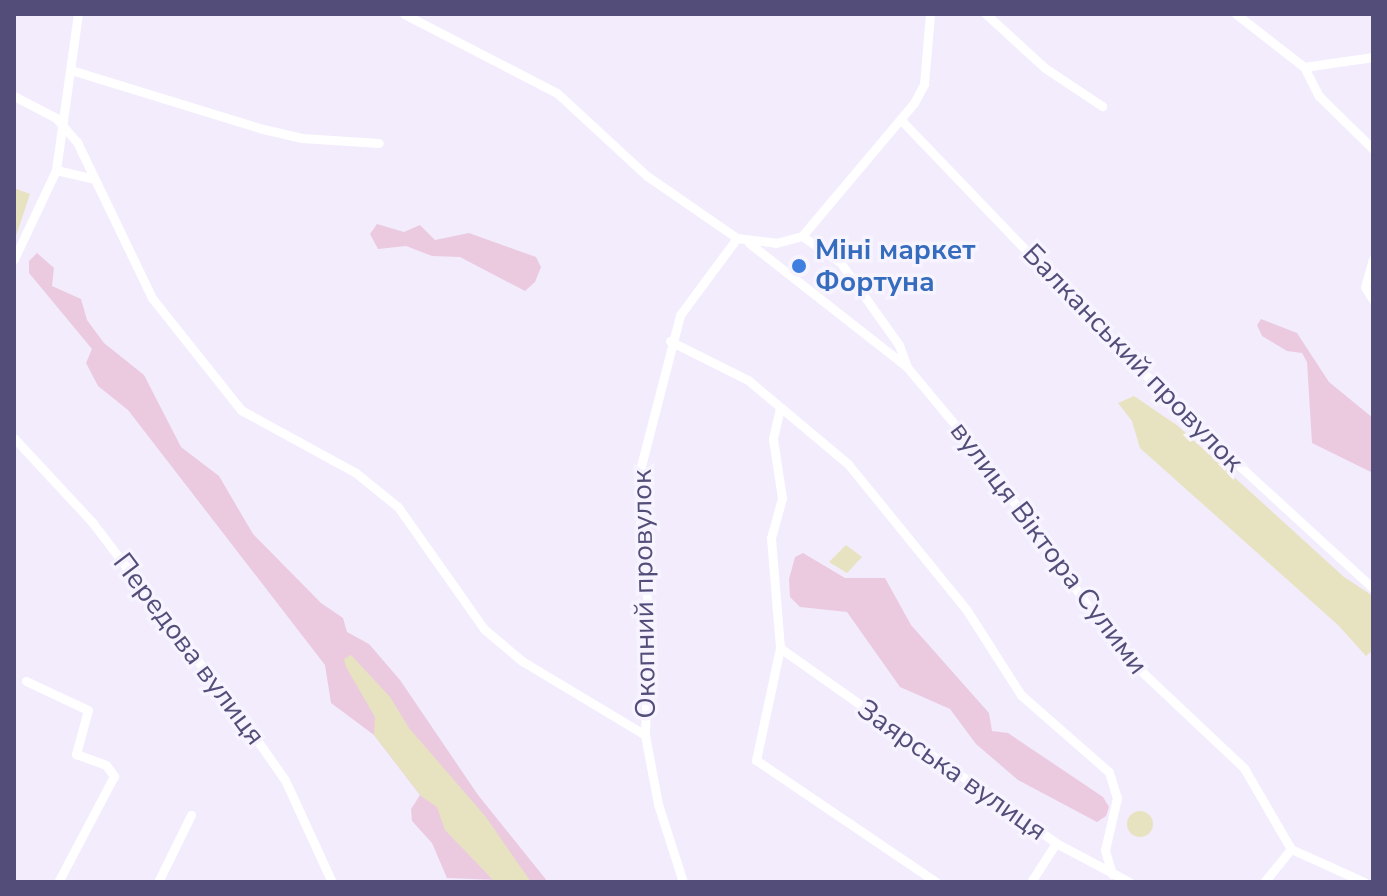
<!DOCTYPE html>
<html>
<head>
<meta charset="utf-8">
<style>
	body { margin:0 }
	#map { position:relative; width:1387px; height:896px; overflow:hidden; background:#f2ecfd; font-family:"Nunito Sans",sans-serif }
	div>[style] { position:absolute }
	.green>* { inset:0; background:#ebcae0 }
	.water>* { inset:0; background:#e7e3c0 }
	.round { border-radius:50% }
	.minor>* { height:9px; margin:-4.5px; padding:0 4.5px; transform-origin:4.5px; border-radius:4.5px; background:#fff }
	.dots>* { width:22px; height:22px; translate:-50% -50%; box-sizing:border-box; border:4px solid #f7f3ff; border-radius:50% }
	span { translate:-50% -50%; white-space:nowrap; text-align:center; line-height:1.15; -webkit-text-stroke:7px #f7f3ff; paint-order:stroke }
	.shop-label { font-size:28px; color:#366cbe; font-weight:700 }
	.left { translate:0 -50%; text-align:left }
	.street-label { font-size:28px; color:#524e79 }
	.frame { position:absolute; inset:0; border:16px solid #524e79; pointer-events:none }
</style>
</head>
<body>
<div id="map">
	<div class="green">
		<i style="clip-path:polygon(377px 224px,404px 232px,420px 225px,435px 240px,469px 233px,536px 257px,541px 267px,535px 282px,525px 291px,460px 257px,432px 256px,406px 246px,378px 249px,370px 234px)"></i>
		<i style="clip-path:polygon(37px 253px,54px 268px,52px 286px,81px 299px,87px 320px,104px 343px,144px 375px,181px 447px,219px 476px,253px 534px,321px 603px,343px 618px,347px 632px,369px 644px,400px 680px,478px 795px,548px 882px,447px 878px,432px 843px,412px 821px,411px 809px,420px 795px,374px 735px,331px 703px,325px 665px,128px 410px,98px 386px,86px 363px,92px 349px,29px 273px,29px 261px)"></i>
		<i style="clip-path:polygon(1261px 319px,1297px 333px,1329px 382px,1373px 418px,1373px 473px,1312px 443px,1307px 362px,1302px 353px,1287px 351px,1262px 336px,1257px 325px)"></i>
		<i style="clip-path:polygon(803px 553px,845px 578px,885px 578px,911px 625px,989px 713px,992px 731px,1008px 733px,1103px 797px,1109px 807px,1106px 816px,1097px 822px,1018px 780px,976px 744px,950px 709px,900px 687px,847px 612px,800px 607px,790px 597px,789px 579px,795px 557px)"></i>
	</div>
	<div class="water">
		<i style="clip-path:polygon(14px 188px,30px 194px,14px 242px)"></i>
		<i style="clip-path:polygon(1134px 396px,1178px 426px,1344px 577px,1373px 596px,1373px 650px,1366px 656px,1338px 625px,1140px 448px,1132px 421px,1118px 403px)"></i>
		<i style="clip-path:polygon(846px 545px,862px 557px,847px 573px,829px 562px)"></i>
		<i style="clip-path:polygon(351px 655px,390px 697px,409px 728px,485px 816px,531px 882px,495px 882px,445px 830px,437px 807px,421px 796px,374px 735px,375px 717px,346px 667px,344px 659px)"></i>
		<i class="round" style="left:1127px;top:811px;width:26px;height:26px"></i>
	</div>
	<div class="minor">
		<i style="left:404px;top:14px;width:172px;rotate:27.3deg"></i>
		<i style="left:557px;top:93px;width:122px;rotate:42.7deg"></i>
		<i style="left:647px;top:176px;width:109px;rotate:34.6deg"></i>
		<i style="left:737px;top:238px;width:39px;rotate:7deg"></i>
		<i style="left:776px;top:243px;width:27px;rotate:-15deg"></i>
		<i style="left:802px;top:236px;width:46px;rotate:34.4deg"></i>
		<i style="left:840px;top:262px;width:102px;rotate:54.6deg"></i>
		<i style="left:899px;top:345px;width:23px;rotate:70deg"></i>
		<i style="left:907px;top:367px;width:114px;rotate:50.3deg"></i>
		<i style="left:980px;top:455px;width:244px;rotate:54.4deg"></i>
		<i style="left:1122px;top:653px;width:168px;rotate:43.3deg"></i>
		<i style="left:1244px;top:768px;width:94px;rotate:59.9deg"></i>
		<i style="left:1291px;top:849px;width:80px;rotate:24.3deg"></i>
		<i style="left:986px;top:14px;width:80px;rotate:42.5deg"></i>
		<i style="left:1045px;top:68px;width:69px;rotate:33.7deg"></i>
		<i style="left:1236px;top:14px;width:86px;rotate:37.9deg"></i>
		<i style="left:1304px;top:67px;width:70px;rotate:-8.2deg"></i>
		<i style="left:1304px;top:67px;width:33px;rotate:63deg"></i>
		<i style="left:1319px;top:96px;width:76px;rotate:44.5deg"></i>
		<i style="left:71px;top:70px;width:201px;rotate:17.1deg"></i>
		<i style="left:263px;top:129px;width:40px;rotate:13deg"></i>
		<i style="left:302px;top:138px;width:77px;rotate:3.7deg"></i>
		<i style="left:14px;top:96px;width:47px;rotate:27.6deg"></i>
		<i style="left:56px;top:118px;width:32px;rotate:49deg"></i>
		<i style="left:77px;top:142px;width:173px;rotate:64.3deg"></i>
		<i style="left:152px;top:298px;width:143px;rotate:51.5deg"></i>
		<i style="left:241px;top:410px;width:131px;rotate:28.7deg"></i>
		<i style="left:356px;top:473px;width:54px;rotate:39deg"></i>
		<i style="left:398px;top:507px;width:149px;rotate:54.8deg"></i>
		<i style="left:484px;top:629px;width:50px;rotate:40.1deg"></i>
		<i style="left:522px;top:661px;width:144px;rotate:31deg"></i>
		<i style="left:901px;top:120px;width:410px;rotate:46.2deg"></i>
		<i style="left:1185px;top:416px;width:255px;rotate:42.5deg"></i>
		<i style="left:56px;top:170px;width:37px;rotate:13deg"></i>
		<i style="left:802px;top:236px;width:174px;rotate:-49.9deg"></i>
		<i style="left:914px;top:103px;width:21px;rotate:-62deg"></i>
		<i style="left:924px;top:84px;width:70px;rotate:-85.1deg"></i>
		<i style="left:749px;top:243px;width:201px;rotate:38.1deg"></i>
		<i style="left:14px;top:259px;width:98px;rotate:-64.7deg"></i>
		<i style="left:56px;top:170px;width:158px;rotate:-82deg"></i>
		<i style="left:1373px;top:259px;width:29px;rotate:106deg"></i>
		<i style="left:1365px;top:287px;width:15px;rotate:58deg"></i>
		<i style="left:670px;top:341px;width:87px;rotate:26.6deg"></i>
		<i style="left:748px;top:380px;width:131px;rotate:40deg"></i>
		<i style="left:848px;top:464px;width:187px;rotate:50.9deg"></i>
		<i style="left:966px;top:609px;width:102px;rotate:57.4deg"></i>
		<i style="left:1021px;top:695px;width:117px;rotate:41.2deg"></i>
		<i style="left:1109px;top:772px;width:27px;rotate:73deg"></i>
		<i style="left:1117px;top:798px;width:53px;rotate:103deg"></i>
		<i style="left:1105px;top:850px;width:25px;rotate:74deg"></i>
		<i style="left:780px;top:408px;width:32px;rotate:103deg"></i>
		<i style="left:773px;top:439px;width:60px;rotate:81.3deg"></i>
		<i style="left:782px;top:498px;width:41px;rotate:105.4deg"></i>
		<i style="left:771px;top:538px;width:110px;rotate:85.3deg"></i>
		<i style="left:780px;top:648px;width:115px;rotate:102.1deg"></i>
		<i style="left:756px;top:760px;width:217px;rotate:34.1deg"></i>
		<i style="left:14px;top:438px;width:115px;rotate:47.1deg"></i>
		<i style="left:92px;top:522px;width:249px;rotate:52.7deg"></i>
		<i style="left:243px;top:720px;width:73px;rotate:55deg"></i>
		<i style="left:285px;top:780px;width:112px;rotate:65.3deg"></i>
		<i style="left:780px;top:648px;width:338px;rotate:35.2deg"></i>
		<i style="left:1056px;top:843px;width:83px;rotate:28.1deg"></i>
		<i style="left:26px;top:681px;width:68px;rotate:25.1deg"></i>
		<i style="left:88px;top:710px;width:46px;rotate:105.3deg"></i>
		<i style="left:76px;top:754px;width:32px;rotate:20deg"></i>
		<i style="left:106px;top:765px;width:14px;rotate:54deg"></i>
		<i style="left:114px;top:776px;width:120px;rotate:117.8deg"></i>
		<i style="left:158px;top:882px;width:75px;rotate:-63.8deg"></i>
		<i style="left:683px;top:882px;width:82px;rotate:-107.8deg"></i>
		<i style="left:658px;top:804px;width:70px;rotate:-100.7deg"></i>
		<i style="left:645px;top:735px;width:121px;rotate:-88.1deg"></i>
		<i style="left:649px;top:614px;width:70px;rotate:-97.4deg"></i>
		<i style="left:640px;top:545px;width:75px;rotate:-90deg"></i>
		<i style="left:640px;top:470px;width:160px;rotate:-75.5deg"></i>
		<i style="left:680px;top:315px;width:96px;rotate:-53.5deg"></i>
		<i style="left:1031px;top:882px;width:46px;rotate:-57.3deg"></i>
		<i style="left:1264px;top:882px;width:43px;rotate:-50.7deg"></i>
	</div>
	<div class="dots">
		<i style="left:799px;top:266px;background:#3f7fe0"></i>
	</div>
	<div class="shop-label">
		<span class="left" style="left:815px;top:266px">Міні маркет<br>Фортуна</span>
	</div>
	<div class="street-label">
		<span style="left:1133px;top:358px;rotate:46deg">Балканський провулок</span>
		<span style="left:1049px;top:548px;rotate:53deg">вулиця Віктора Сулими</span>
		<span style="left:644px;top:594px;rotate:-91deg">Окопний провулок</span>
		<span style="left:189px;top:649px;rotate:53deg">Передова вулиця</span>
		<span style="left:952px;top:770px;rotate:35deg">Заярська вулиця</span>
	</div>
	<div class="frame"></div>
</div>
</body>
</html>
